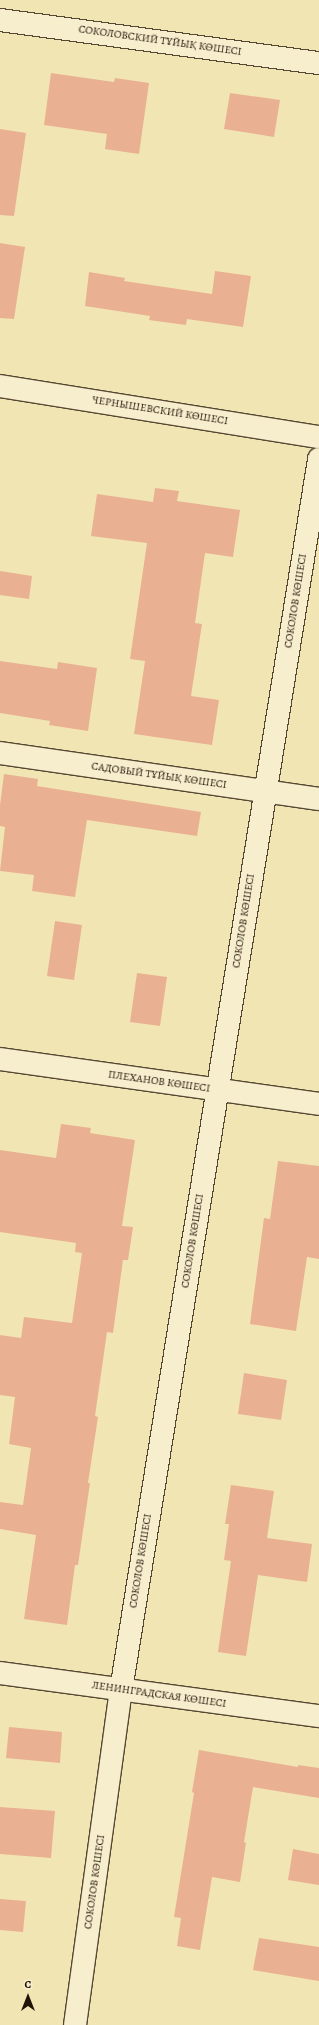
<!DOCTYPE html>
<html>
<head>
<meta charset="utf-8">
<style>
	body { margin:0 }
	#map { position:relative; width:319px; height:2025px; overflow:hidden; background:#f2e5b4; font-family:Alegreya,serif }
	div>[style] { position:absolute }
	.building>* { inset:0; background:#e9b192 }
	.roads { filter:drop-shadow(1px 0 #554832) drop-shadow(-1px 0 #554832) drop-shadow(0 1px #554832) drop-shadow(0 -1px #554832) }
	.minor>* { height:22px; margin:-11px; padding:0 11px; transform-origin:11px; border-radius:11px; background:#f7eece }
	span { translate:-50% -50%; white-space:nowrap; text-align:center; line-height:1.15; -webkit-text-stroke:3px #f7eece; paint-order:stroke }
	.street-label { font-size:11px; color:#211307 }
	.north { position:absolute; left:8px; top:1977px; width:40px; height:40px; -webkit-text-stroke:3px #f7eece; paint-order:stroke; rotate:0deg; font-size:11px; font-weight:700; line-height:16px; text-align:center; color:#211307 }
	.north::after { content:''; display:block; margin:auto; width:14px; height:18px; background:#211307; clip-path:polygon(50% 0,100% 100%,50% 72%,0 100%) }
</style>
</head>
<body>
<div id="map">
	<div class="building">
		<i style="clip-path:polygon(51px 73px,114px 82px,115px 78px,149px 83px,139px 154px,105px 149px,107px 134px,44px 125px)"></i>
		<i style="clip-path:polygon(230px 93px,280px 100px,274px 137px,224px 129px)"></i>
		<i style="clip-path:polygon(0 129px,26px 133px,14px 216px,0 215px)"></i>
		<i style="clip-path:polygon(0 243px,25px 247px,14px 319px,0 318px)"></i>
		<i style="clip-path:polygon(215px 271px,251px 276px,243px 327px,187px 319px,186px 325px,149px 320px,150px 316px,85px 306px,89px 272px,125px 278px,124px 281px,212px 294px)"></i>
		<i style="clip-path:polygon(155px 488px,179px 491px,177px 501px,240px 510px,233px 557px,205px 553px,195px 623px,202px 624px,191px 696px,219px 700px,212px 745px,134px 734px,145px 661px,130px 659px,147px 543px,91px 536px,97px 494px,153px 502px)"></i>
		<i style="clip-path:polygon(0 571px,32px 576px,29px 599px,0 595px)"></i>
		<i style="clip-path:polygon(0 661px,57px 669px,58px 662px,97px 668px,88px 731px,49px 725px,50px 721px,0 713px)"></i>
		<i style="clip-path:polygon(4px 774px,38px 779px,37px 786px,201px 812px,197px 836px,87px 820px,75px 897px,32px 891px,34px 875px,0 871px,5px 827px,0 826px,0 805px)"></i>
		<i style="clip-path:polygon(55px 921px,82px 925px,74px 980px,47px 976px)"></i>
		<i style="clip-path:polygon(137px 973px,167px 977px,160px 1026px,130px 1022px)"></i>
		<i style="clip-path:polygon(61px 1124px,91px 1128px,90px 1133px,135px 1140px,122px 1226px,133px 1227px,128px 1260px,123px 1260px,113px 1333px,107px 1332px,95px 1416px,98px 1417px,88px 1483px,90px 1483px,78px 1565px,75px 1565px,67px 1625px,24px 1619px,36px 1535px,0 1529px,0 1502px,23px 1505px,31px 1448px,9px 1444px,15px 1397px,0 1395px,0 1335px,21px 1338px,24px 1317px,72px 1323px,82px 1253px,75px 1252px,76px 1243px,0 1232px,0 1150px,56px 1158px)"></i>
		<i style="clip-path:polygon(278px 1161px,319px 1166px,319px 1259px,307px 1257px,296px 1331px,250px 1324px,264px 1218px,270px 1219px)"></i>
		<i style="clip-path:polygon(244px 1373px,287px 1380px,281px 1420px,238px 1414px)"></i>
		<i style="clip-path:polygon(231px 1485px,274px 1491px,267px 1538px,312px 1544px,307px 1582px,258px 1575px,246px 1656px,218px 1652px,231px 1561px,224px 1560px,229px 1524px,225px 1524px)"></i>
		<i style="clip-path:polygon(9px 1727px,62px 1732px,60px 1763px,6px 1758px)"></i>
		<i style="clip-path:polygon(199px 1750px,298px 1767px,298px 1765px,319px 1768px,319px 1798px,253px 1787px,244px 1842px,246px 1843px,240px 1882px,212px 1877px,200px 1950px,177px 1946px,181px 1918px,174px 1917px,194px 1793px,192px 1792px)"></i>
		<i style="clip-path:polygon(0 1807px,55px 1811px,51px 1858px,0 1854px)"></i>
		<i style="clip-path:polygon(293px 1849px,319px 1854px,319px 1885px,288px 1880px)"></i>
		<i style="clip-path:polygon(0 1899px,26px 1901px,23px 1932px,0 1930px)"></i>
		<i style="clip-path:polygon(259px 1938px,319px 1947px,319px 1981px,253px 1970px)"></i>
	</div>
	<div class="roads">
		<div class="minor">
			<i style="left:0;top:20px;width:322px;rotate:7.7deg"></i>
			<i style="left:0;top:386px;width:323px;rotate:9.1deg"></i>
			<i style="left:0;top:753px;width:322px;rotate:8.2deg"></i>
			<i style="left:0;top:1059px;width:322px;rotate:8deg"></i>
			<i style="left:0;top:1673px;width:322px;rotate:7.7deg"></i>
			<i style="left:75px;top:2025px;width:338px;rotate:-82.2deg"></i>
			<i style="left:121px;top:1690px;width:1247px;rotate:-80.86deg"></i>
		</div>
	</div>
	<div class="street-label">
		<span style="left:160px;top:41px;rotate:8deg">СОКОЛОВСКИЙ ТҰЙЫҚ КӨШЕСІ</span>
		<span style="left:160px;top:411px;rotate:9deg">ЧЕРНЫШЕВСКИЙ КӨШЕСІ</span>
		<span style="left:296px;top:601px;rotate:-81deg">СОКОЛОВ КӨШЕСІ</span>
		<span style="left:159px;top:776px;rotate:8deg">САДОВЫЙ ТҰЙЫҚ КӨШЕСІ</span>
		<span style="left:244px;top:921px;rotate:-81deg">СОКОЛОВ КӨШЕСІ</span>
		<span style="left:159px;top:1082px;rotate:8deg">ПЛЕХАНОВ КӨШЕСІ</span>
		<span style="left:193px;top:1241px;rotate:-81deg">СОКОЛОВ КӨШЕСІ</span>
		<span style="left:141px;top:1561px;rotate:-81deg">СОКОЛОВ КӨШЕСІ</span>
		<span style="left:159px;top:1695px;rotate:8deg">ЛЕНИНГРАДСКАЯ КӨШЕСІ</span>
		<span style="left:95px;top:1882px;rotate:-82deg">СОКОЛОВ КӨШЕСІ</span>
	</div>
	<div class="north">С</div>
</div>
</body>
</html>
